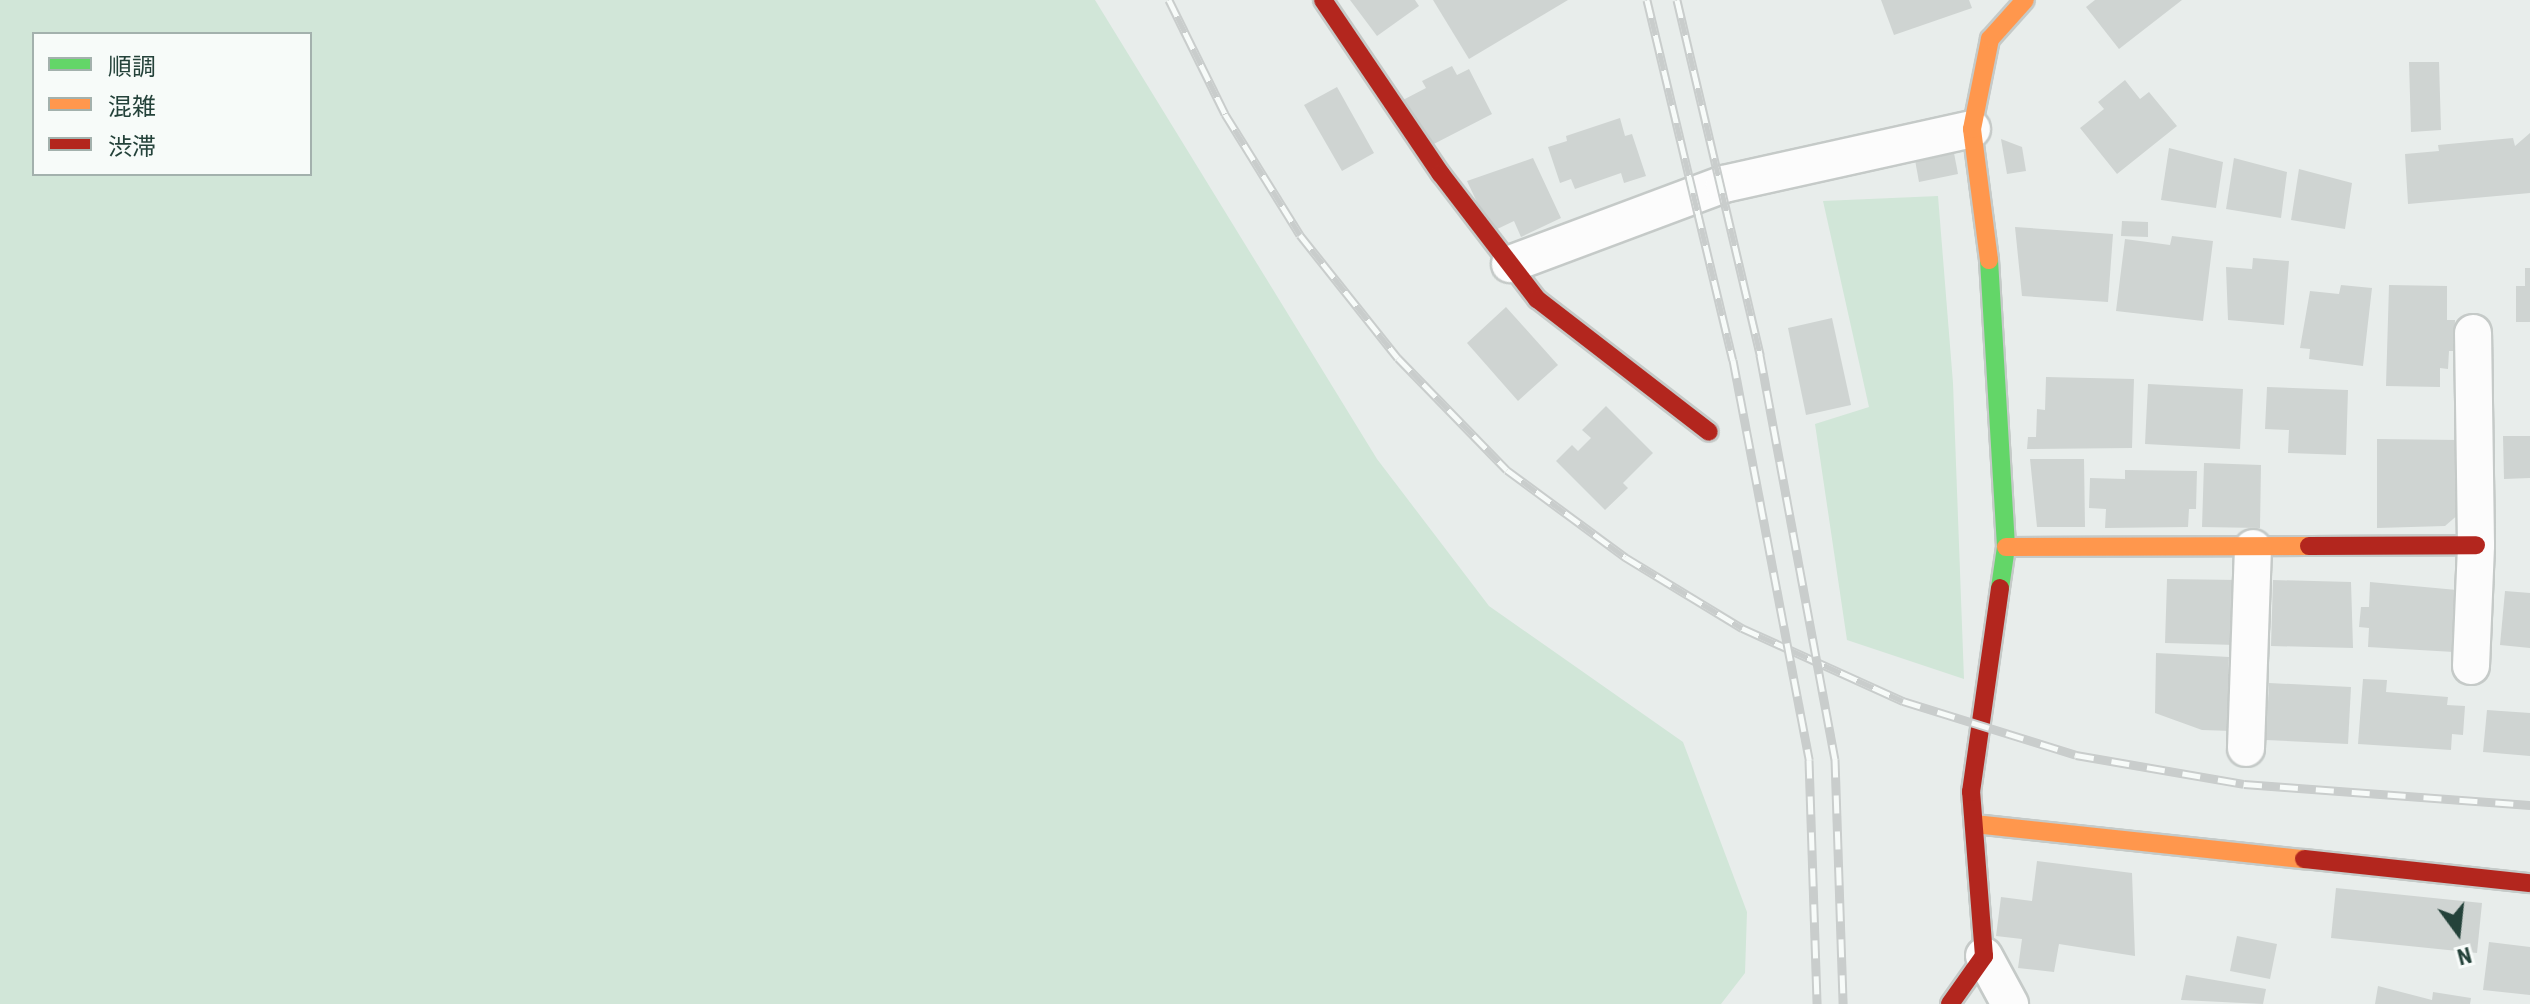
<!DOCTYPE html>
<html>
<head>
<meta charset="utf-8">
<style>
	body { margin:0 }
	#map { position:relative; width:2530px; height:1004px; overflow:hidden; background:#e8edeb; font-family:"Roboto Condensed","Noto Sans JP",sans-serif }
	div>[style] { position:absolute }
	.green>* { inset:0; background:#d1e6d8 }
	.building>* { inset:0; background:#cfd4d2 }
	.roads { filter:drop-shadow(2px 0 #c5cac8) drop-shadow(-2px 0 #c5cac8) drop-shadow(0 2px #c5cac8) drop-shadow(0 -2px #c5cac8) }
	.street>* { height:36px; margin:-18px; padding:0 18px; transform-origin:18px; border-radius:18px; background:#fcfcfc }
	.fast>* { height:18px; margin:-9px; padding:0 9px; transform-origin:9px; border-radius:9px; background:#63d668 }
	.slow>* { height:18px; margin:-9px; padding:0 9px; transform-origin:9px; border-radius:9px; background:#ff974d }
	.jam>* { height:18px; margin:-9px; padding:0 9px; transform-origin:9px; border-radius:9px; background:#b3261e }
	.rail>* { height:9px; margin-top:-4.5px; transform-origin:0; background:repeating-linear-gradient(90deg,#f7fbf9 0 18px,#c9cdcc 0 36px); box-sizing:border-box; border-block:2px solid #c9cdcc }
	span { translate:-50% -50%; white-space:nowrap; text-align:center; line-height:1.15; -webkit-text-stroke:7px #f7fbf9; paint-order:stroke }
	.legend { position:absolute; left:32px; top:32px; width:280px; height:144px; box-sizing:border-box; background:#f7fbf9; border:2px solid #a3b1ad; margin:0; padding:10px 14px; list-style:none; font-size:24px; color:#24423a }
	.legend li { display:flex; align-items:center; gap:16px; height:40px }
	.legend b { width:40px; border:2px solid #a3b1ad }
	.north { position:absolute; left:2418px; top:892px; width:80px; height:80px; -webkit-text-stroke:6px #f7fbf9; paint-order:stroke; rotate:165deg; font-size:22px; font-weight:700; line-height:32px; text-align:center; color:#24423a }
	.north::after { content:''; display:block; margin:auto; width:28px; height:36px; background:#24423a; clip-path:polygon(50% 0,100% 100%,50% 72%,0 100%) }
</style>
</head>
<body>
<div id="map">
	<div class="green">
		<i style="clip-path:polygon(evenodd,0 0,1095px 0,1377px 459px,1489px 606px,1683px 742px,1747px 912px,1745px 973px,1721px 1004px,0 1004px,0 0,310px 34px,310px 174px,34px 174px,34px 34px,310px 34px)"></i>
		<i style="clip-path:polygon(1938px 196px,1953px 383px,1964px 679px,1847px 640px,1815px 424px,1869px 407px,1823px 201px)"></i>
	</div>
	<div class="building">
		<i style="clip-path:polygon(1350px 0,1415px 0,1419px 6px,1377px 36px)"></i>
		<i style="clip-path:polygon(1433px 0,1568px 0,1469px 59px)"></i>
		<i style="clip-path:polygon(1881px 0,1969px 0,1972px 8px,1894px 35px)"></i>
		<i style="clip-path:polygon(2095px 0,2182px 0,2119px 49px,2086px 7px)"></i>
		<i style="clip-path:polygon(2409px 62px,2439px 62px,2441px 130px,2411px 132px)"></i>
		<i style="clip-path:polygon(1452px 66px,1457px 75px,1469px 69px,1492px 114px,1426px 148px,1403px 100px,1426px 88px,1422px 81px)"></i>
		<i style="clip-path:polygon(2125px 80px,2140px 99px,2149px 92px,2177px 126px,2117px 174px,2080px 128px,2104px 109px,2098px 102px)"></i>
		<i style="clip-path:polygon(1337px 87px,1374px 153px,1342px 171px,1304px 105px)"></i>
		<i style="clip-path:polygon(1620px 118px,1625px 136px,1632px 134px,1646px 176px,1624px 183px,1621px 173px,1575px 189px,1571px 179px,1560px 183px,1548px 147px,1567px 141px,1566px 136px)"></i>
		<i style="clip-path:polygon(2530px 133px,2530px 193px,2408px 204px,2405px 154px,2439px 151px,2438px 145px,2513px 138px,2515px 146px)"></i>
		<i style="clip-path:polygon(2001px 139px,2022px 147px,2026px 171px,2007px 174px)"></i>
		<i style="clip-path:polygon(2169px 148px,2223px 162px,2216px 208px,2161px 200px)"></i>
		<i style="clip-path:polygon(1954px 153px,1958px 174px,1919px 182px,1915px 160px)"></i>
		<i style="clip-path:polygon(1533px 158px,1561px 218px,1521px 237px,1514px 221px,1491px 232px,1467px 181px)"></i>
		<i style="clip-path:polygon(2234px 158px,2287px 172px,2281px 218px,2226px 209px)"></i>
		<i style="clip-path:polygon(2299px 169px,2352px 183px,2345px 229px,2291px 220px)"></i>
		<i style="clip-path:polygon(2122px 221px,2148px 222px,2148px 237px,2121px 236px)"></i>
		<i style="clip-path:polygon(2015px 227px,2113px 234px,2108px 302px,2022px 296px)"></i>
		<i style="clip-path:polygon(2172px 236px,2213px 241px,2203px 321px,2116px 311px,2125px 239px,2170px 245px)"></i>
		<i style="clip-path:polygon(2253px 258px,2289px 261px,2284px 325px,2228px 320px,2226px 267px,2252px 269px)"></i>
		<i style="clip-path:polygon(2525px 268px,2530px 268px,2530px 322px,2516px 322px,2516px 286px,2525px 286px)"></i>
		<i style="clip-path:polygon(2341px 285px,2372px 288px,2363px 366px,2309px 359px,2310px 349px,2300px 348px,2310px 291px,2339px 294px)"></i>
		<i style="clip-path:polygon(2389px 285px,2447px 286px,2447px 320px,2455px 320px,2454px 351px,2449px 351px,2448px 369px,2440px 368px,2440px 387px,2386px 386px)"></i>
		<i style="clip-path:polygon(1506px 307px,1558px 365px,1518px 401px,1467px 343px)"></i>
		<i style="clip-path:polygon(1832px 318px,1851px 405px,1806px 415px,1788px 328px)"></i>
		<i style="clip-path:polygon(2046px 377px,2134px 379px,2132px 448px,2027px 449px,2028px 437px,2036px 437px,2037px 409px,2045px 410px)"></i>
		<i style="clip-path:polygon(2148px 384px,2243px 389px,2240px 449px,2145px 444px)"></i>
		<i style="clip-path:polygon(2267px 387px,2348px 390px,2346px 455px,2288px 453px,2289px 430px,2265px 429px)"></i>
		<i style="clip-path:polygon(1606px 406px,1653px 453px,1623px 483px,1628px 488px,1605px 510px,1556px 461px,1572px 445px,1578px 451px,1591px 438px,1582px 430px)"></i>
		<i style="clip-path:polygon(2503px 436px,2530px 436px,2530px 478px,2504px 479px)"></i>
		<i style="clip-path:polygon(2377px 439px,2459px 440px,2460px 513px,2445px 526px,2377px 528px)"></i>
		<i style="clip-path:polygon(2030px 459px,2084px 459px,2085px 527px,2037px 527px)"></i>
		<i style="clip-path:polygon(2204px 463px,2261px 465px,2260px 528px,2202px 527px)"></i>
		<i style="clip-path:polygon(2125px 470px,2197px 471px,2196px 509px,2189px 509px,2188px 527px,2105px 528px,2106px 509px,2089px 508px,2090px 478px,2125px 479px)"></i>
		<i style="clip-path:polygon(2167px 579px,2238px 580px,2236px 645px,2165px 643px)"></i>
		<i style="clip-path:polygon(2273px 580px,2351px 582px,2353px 648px,2271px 646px)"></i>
		<i style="clip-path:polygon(2370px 582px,2457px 590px,2454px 652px,2368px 647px,2369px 628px,2359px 627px,2361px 607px,2369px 607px)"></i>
		<i style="clip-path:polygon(2505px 591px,2530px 593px,2530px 648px,2500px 645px)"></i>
		<i style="clip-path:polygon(2156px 653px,2229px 657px,2228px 674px,2235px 675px,2232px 731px,2202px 730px,2155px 713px)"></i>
		<i style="clip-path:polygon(2363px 679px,2387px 680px,2386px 692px,2448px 697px,2447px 705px,2465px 706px,2463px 735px,2452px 734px,2451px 750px,2358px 744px)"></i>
		<i style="clip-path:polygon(2269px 683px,2351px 687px,2348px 744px,2266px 740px)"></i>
		<i style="clip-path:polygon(2487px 710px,2530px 713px,2530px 756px,2483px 752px)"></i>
		<i style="clip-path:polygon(2037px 861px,2132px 873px,2135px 956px,2059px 944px,2054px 972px,2018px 968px,2022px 939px,1996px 936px,2001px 897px,2032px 901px)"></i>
		<i style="clip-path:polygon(2336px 888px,2482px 903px,2477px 953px,2331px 938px)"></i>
		<i style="clip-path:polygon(2237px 936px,2277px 944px,2270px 979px,2230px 971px)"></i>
		<i style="clip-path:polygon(2489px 942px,2530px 947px,2530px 995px,2483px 990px)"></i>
		<i style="clip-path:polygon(2186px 975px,2266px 989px,2263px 1004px,2181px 1000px)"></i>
		<i style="clip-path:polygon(2378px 986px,2432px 1000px,2433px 992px,2471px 998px,2470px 1004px,2375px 1004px)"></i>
	</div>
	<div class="roads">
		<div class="street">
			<i style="left:1510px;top:264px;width:228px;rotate:-20.5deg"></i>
			<i style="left:1724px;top:184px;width:254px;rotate:-12.5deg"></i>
			<i style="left:2471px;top:666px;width:121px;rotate:-87.6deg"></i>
			<i style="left:2476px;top:545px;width:212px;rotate:-90.8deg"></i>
			<i style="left:2246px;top:748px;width:200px;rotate:-88deg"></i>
			<i style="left:1984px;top:956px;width:55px;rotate:61.6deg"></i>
		</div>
		<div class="fast">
			<i style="left:1989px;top:260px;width:288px;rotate:86.6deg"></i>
			<i style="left:2006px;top:547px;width:41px;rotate:98.3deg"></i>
		</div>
		<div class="slow">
			<i style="left:1989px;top:260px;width:132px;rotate:-97.4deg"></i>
			<i style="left:1972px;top:129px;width:92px;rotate:-78.7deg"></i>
			<i style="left:1990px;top:39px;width:52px;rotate:-48.1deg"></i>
			<i style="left:2006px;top:547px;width:303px;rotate:-0.2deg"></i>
			<i style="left:1974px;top:824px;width:332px;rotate:6.1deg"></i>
		</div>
		<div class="jam">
			<i style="left:1323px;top:0;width:210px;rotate:55.9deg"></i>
			<i style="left:1441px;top:174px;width:158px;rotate:52.5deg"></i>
			<i style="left:1537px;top:299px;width:217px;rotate:37.7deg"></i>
			<i style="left:2309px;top:546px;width:167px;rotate:-0.3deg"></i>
			<i style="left:2304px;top:859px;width:227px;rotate:6.1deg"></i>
			<i style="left:1950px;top:1004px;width:59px;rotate:-54.7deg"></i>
			<i style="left:1984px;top:956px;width:165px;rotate:-94.5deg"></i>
			<i style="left:1971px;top:792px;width:206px;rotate:-81.9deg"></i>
		</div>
	</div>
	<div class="rail">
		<i style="left:1169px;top:0;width:127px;rotate:63.8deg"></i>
		<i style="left:1225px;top:114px;width:142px;rotate:58.2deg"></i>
		<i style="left:1300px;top:235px;width:157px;rotate:51.5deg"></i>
		<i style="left:1398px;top:358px;width:156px;rotate:45.8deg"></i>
		<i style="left:1507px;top:470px;width:147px;rotate:36.4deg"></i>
		<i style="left:1625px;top:557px;width:137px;rotate:31.3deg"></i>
		<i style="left:1742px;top:628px;width:177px;rotate:24.4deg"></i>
		<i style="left:1903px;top:701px;width:181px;rotate:17.3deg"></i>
		<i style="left:2076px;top:755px;width:170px;rotate:9.8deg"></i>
		<i style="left:2244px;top:784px;width:287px;rotate:4.2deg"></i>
		<i style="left:1647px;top:0;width:370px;rotate:76.6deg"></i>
		<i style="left:1733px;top:360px;width:407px;rotate:79.2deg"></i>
		<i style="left:1809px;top:760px;width:244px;rotate:88.1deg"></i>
		<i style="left:1677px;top:0;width:365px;rotate:76.8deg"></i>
		<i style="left:1760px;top:355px;width:411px;rotate:79.5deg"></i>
		<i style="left:1835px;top:759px;width:245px;rotate:88.1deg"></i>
	</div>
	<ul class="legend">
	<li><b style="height:10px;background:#63d668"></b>順調</li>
	<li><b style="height:10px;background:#ff974d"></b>混雑</li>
	<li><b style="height:10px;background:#b3261e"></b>渋滞</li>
	</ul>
	<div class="north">N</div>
</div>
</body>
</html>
